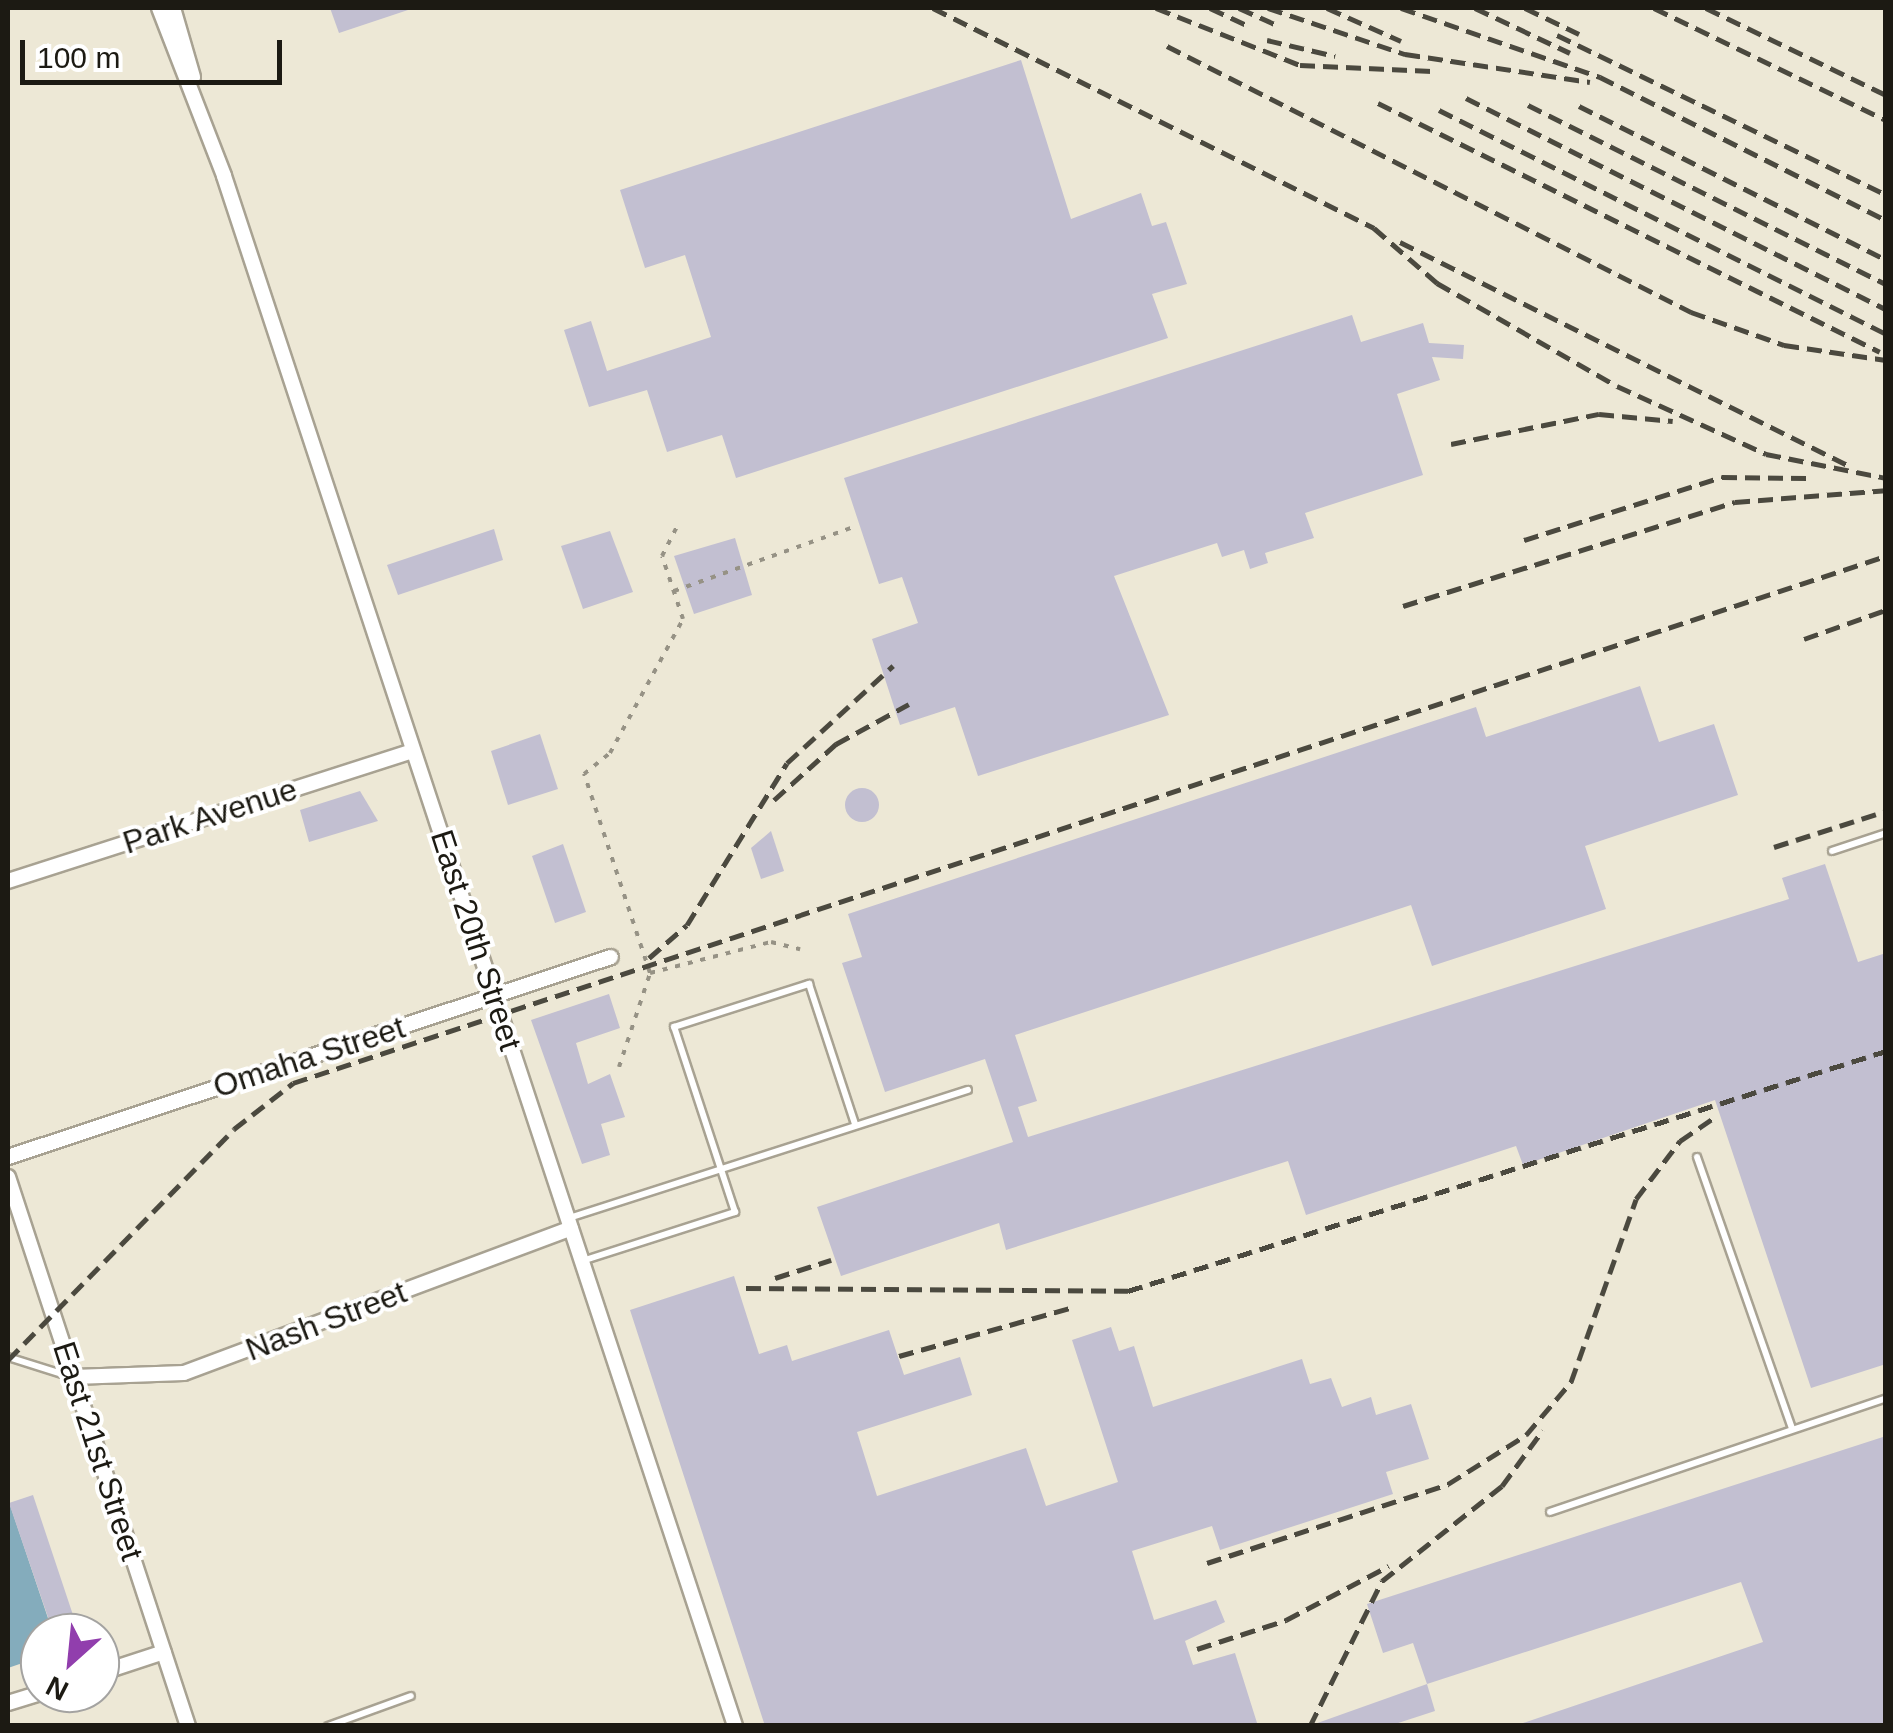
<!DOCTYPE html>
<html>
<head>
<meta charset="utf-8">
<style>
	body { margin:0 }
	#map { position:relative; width:1893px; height:1733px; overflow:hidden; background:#ede8d6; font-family:Helvetica,sans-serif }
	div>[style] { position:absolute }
	.water>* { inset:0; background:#84acbc }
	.building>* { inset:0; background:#c2bfd1 }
	.round { border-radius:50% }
	.path>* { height:4px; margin-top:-2px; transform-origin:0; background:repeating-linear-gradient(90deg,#969285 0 5px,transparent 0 13px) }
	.roads { filter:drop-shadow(2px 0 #a8a292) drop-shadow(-2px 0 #a8a292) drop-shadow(0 2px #a8a292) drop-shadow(0 -2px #a8a292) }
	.lane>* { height:6px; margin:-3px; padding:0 3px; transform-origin:3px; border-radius:3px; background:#fff }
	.street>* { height:14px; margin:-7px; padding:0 7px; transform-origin:7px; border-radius:7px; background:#fff }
	.rail>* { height:5px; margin-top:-2.5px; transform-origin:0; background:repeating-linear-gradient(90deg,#4b493f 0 15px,transparent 0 23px) }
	span { translate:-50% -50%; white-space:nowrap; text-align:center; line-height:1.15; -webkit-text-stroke:8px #fff; paint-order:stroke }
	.street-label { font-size:32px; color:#1c1a13 }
	.frame { position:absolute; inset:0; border:10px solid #1c1a13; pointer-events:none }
	.north { position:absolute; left:20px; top:1613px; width:100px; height:100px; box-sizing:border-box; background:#fff; border:2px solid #a4a3a1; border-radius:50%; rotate:207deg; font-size:28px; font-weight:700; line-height:40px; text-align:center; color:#1c1a13 }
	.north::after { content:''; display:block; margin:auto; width:35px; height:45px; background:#913ead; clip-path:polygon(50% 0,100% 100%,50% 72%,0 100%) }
	.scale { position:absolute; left:20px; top:40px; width:262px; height:45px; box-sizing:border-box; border:5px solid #1c1a13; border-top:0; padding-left:12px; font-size:30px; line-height:35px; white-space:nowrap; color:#1c1a13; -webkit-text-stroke:8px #fff; paint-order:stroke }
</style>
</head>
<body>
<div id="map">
	<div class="water">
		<i style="clip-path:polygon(8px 1499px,53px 1633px,40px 1633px,40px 1657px,8px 1668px)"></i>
	</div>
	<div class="building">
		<i style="clip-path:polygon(330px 8px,407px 8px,408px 10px,339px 33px)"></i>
		<i style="clip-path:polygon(1021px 60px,1071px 219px,1141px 193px,1152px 226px,1166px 222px,1187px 284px,1152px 294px,1168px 338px,736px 478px,722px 435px,667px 452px,647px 390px,589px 407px,564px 330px,591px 321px,607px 371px,711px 337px,685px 255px,645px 268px,620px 190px)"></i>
		<i style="clip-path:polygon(1352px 315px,1361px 342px,1423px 323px,1429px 343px,1464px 345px,1463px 359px,1432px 357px,1440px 380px,1397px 394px,1423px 475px,1305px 513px,1314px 538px,1265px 553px,1268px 563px,1250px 569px,1244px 550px,1222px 557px,1217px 543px,1114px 576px,1169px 715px,978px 776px,955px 707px,900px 725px,872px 639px,918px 623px,902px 577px,879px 584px,844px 478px)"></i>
		<i style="clip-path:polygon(494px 529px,503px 560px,398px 595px,387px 565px)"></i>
		<i style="clip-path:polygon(610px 531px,633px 592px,583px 609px,561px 546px)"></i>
		<i style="clip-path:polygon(735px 538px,752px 595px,694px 614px,674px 556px)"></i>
		<i style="clip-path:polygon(1640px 686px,1659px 742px,1714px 724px,1738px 795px,1585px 846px,1606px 909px,1432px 966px,1411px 905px,1015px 1035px,1037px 1101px,1018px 1107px,1028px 1137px,1789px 899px,1782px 878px,1825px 864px,1858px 962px,1886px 953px,1886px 1364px,1811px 1388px,1715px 1100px,1523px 1165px,1516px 1146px,1306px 1215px,1288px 1161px,1006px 1250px,999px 1223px,841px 1276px,817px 1207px,1013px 1142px,985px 1059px,885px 1092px,842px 963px,862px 957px,848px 914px,1476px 707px,1486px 737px)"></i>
		<i style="clip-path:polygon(540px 734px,558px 789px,508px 805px,491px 751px)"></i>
		<i class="round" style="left:845px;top:788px;width:34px;height:34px"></i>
		<i style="clip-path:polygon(360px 791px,378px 821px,309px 842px,300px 810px)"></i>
		<i style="clip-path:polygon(771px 831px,784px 871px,761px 879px,751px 848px)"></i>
		<i style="clip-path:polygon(563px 844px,586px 912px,555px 923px,532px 856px)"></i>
		<i style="clip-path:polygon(609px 994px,620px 1028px,576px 1043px,588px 1084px,610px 1074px,625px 1117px,601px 1124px,610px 1155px,582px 1164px,531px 1020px)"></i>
		<i style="clip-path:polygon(734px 1276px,759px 1354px,787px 1345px,792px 1361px,889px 1330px,904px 1375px,960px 1357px,972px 1395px,857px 1432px,877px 1496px,1026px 1448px,1046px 1506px,1118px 1482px,1072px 1340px,1111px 1327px,1119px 1351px,1134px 1346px,1153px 1407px,1302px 1359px,1310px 1384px,1331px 1378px,1342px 1407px,1371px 1397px,1376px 1415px,1411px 1404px,1429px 1459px,1386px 1472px,1393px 1494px,1220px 1550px,1212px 1526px,1132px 1551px,1154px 1620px,1216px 1600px,1225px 1622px,1185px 1641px,1193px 1665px,1235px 1653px,1258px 1726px,765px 1726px,630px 1310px)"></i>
		<i style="clip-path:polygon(1886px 1436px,1886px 1726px,1514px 1726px,1763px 1642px,1741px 1582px,1427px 1684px,1413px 1643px,1383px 1653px,1367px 1604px)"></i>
		<i style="clip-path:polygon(33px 1495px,74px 1618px,51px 1626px,9px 1503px)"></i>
		<i style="clip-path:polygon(1427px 1684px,1435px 1711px,1389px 1726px,1309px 1726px)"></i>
	</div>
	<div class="path">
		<i style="left:674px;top:591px;width:188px;rotate:-19.6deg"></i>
		<i style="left:650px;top:973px;width:125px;rotate:-14.4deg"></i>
		<i style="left:771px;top:942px;width:30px;rotate:14deg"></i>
		<i style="left:619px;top:1067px;width:99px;rotate:-71.7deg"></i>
		<i style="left:650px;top:973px;width:210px;rotate:-108.3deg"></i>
		<i style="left:584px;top:774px;width:33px;rotate:-39deg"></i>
		<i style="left:610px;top:753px;width:153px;rotate:-61.4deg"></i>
		<i style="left:683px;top:619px;width:66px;rotate:-108.4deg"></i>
		<i style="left:662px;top:556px;width:38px;rotate:-63deg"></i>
	</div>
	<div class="roads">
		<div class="lane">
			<i style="left:1832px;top:851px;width:57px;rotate:-18.4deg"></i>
			<i style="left:1697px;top:1157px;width:288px;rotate:70.7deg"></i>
			<i style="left:569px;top:1218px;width:419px;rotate:-17.8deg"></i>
			<i style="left:582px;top:1261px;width:161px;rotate:-17.8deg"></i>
			<i style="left:735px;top:1212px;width:195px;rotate:-108.2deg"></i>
			<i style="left:674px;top:1027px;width:142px;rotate:-17.7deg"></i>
			<i style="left:809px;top:984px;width:147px;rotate:71.8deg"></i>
			<i style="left:8px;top:1357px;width:67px;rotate:17.4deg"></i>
			<i style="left:1550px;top:1512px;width:355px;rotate:-18.7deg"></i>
			<i style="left:328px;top:1726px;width:88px;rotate:-19.9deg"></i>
		</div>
		<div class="street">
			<i style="left:159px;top:8px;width:180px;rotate:68.8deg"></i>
			<i style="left:224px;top:176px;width:1632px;rotate:71.75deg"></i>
			<i style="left:173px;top:8px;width:72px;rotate:73.8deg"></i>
			<i style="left:8px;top:881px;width:425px;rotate:-17.8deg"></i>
			<i style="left:8px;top:1157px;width:635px;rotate:-18.35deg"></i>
			<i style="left:8px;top:1177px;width:578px;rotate:71.85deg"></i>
			<i style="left:74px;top:1377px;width:110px;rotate:-2.1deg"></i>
			<i style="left:184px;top:1373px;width:413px;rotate:-20.5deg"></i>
			<i style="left:100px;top:1673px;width:67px;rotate:-18.2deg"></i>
			<i style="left:8px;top:1703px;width:34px;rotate:-17deg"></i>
		</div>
	</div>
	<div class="rail">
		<i style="left:933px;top:8px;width:493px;rotate:26.5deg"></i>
		<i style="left:1374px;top:228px;width:84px;rotate:41.1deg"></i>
		<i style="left:1437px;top:283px;width:207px;rotate:29.8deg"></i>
		<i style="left:1617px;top:386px;width:164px;rotate:24.5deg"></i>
		<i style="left:1766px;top:454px;width:122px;rotate:11.3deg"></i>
		<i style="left:1156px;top:8px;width:155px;rotate:21.6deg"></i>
		<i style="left:1300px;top:65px;width:132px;rotate:2.6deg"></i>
		<i style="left:1210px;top:8px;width:45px;rotate:24.9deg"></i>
		<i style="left:1239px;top:8px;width:44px;rotate:24.2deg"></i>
		<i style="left:1268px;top:8px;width:145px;rotate:18.6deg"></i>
		<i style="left:1405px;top:54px;width:187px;rotate:8.6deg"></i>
		<i style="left:1327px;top:8px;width:81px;rotate:24deg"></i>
		<i style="left:1401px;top:8px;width:211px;rotate:19.1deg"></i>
		<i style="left:1600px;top:77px;width:320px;rotate:26.6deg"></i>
		<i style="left:1475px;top:8px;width:105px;rotate:25.3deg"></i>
		<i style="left:1525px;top:8px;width:60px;rotate:25.7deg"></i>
		<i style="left:1654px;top:8px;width:258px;rotate:25.8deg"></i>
		<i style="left:1706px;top:8px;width:200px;rotate:25.8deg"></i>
		<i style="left:1557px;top:35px;width:366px;rotate:25.9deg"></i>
		<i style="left:1267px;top:40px;width:70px;rotate:13.2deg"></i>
		<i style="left:1167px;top:46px;width:588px;rotate:26.91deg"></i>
		<i style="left:1691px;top:312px;width:99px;rotate:19.5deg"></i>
		<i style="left:1784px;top:345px;width:103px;rotate:8.4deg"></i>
		<i style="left:1466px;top:98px;width:470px;rotate:26.7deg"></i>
		<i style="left:1378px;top:103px;width:560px;rotate:26.38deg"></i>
		<i style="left:1528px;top:105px;width:400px;rotate:26.6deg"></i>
		<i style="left:1579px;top:106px;width:343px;rotate:26.6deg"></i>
		<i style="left:1439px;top:110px;width:500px;rotate:26.6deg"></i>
		<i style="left:1400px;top:242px;width:500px;rotate:26.5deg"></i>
		<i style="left:1451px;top:444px;width:151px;rotate:-11.5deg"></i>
		<i style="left:1599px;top:414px;width:74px;rotate:5.4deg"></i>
		<i style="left:1524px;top:540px;width:208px;rotate:-17.7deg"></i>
		<i style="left:1722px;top:477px;width:86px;rotate:0.7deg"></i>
		<i style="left:1403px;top:606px;width:348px;rotate:-17.4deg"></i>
		<i style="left:1735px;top:502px;width:151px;rotate:-4.5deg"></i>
		<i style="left:1804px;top:639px;width:87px;rotate:-19.5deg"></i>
		<i style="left:774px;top:800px;width:84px;rotate:-42.1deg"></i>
		<i style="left:836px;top:744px;width:83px;rotate:-28.7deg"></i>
		<i style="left:1774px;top:847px;width:118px;rotate:-17.8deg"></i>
		<i style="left:649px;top:958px;width:50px;rotate:-41deg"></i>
		<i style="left:687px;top:925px;width:190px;rotate:-58.3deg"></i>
		<i style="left:787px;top:763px;width:144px;rotate:-42.5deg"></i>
		<i style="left:775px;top:1278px;width:59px;rotate:-17.8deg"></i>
		<i style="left:746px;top:1288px;width:382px;rotate:0.4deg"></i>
		<i style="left:1128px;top:1291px;width:795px;rotate:-17.57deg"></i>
		<i style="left:899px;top:1356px;width:178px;rotate:-15.7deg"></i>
		<i style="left:8px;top:1360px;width:323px;rotate:-45.6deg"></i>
		<i style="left:234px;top:1129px;width:75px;rotate:-37.9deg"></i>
		<i style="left:293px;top:1083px;width:1678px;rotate:-18.31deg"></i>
		<i style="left:1207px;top:1563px;width:254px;rotate:-18.1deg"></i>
		<i style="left:1448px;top:1484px;width:92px;rotate:-32.1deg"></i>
		<i style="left:1526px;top:1435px;width:70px;rotate:-49.7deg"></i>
		<i style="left:1571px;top:1382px;width:194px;rotate:-70.4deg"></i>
		<i style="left:1636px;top:1199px;width:73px;rotate:-52.8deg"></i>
		<i style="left:1680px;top:1141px;width:42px;rotate:-34.4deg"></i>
		<i style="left:1197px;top:1649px;width:94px;rotate:-18deg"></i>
		<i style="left:1286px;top:1620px;width:116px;rotate:-27.7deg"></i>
		<i style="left:1310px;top:1726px;width:162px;rotate:-63.6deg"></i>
		<i style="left:1382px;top:1581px;width:153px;rotate:-38.4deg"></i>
		<i style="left:1502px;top:1486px;width:69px;rotate:-53.8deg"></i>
	</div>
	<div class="street-label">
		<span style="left:210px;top:816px;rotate:-18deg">Park Avenue</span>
		<span style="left:476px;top:940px;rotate:72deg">East 20th Street</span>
		<span style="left:309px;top:1057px;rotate:-18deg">Omaha Street</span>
		<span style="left:326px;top:1321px;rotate:-21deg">Nash Street</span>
		<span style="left:98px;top:1451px;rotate:72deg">East 21st Street</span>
	</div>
	<div class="frame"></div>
	<div class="north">N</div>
	<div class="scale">100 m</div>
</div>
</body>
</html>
